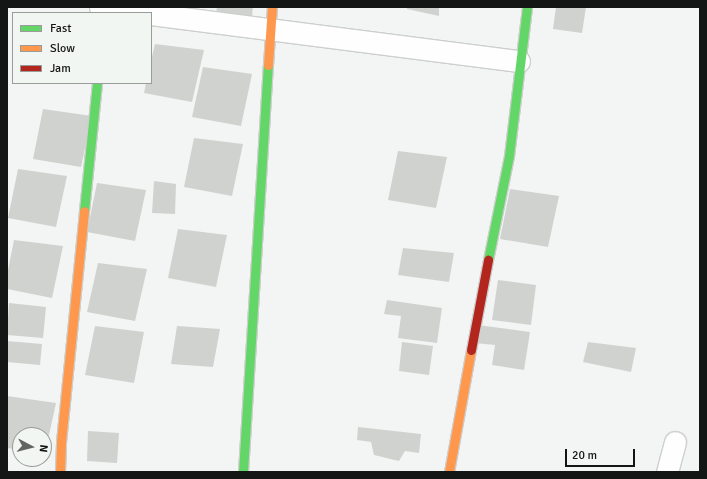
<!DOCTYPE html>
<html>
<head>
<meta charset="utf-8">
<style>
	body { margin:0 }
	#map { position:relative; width:707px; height:479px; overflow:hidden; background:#f2f5f3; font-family:Signika,sans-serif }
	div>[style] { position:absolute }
	.building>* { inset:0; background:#d0d2d0 }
	.roads { filter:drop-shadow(1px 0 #cdcfcd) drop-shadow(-1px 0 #cdcfcd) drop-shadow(0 1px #cdcfcd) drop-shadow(0 -1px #cdcfcd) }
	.street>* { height:21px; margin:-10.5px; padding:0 10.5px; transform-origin:10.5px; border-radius:10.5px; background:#fdfefd }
	.fast>* { height:9px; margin:-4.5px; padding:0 4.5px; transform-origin:4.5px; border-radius:4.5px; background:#63d668 }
	.slow>* { height:9px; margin:-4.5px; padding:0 4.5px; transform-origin:4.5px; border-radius:4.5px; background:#ff974d }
	.jam>* { height:9px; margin:-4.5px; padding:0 4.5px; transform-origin:4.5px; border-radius:4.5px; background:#b3261e }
	span { translate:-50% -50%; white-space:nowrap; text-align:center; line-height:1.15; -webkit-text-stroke:3px #f1f6f3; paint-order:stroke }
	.frame { position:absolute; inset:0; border:8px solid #141515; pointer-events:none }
	.legend { position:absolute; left:12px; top:12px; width:140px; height:72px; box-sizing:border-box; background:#f1f6f3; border:1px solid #999c9a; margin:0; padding:5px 7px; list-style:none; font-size:12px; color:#141515 }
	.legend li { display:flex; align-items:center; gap:8px; height:20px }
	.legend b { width:20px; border:1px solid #999c9a }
	.north { position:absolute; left:12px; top:427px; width:40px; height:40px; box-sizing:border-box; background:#f1f6f3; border:1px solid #999c9a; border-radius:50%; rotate:97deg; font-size:11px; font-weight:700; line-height:16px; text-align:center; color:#141515 }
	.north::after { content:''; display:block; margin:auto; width:14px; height:18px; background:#626363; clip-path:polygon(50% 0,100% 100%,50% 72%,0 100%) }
	.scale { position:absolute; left:565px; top:449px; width:70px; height:18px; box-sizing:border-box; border:2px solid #141515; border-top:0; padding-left:5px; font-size:12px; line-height:14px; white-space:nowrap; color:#141515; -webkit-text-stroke:3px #f1f6f3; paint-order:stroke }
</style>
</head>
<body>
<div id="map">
	<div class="building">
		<i style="clip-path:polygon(217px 7px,253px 7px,251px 24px,215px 19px)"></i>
		<i style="clip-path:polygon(407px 7px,439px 7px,439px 16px,407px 9px)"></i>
		<i style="clip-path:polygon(556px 7px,586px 7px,582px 33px,553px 29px)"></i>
		<i style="clip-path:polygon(155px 44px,204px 50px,192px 102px,144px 93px,146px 83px,151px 83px,151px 61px)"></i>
		<i style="clip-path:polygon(203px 67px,252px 74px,241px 126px,192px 117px)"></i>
		<i style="clip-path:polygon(43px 109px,92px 116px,81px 167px,33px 159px)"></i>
		<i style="clip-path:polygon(194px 138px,243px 144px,232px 196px,184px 187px)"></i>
		<i style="clip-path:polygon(398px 151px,447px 157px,436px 208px,388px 200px)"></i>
		<i style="clip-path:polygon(18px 169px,67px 176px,56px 227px,8px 218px)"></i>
		<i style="clip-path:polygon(154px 181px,176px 184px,175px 214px,152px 213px)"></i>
		<i style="clip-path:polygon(97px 183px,146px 190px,135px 241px,87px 232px)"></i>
		<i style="clip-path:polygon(510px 189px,559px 196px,548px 247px,500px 239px)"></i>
		<i style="clip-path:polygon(178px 229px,227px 235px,216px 287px,168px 278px)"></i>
		<i style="clip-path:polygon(14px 240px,63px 246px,52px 298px,7px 289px,7px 275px)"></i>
		<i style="clip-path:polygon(403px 248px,454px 253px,449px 282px,398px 275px)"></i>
		<i style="clip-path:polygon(98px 263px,147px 269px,135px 321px,87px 312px)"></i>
		<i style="clip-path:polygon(498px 280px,536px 285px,531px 325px,492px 320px)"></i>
		<i style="clip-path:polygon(387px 300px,442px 308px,437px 343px,398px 338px,401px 316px,384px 314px)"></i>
		<i style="clip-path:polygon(9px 303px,46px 307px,43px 338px,7px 335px)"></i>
		<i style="clip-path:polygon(478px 325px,530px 332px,524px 370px,492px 365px,495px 345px,475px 343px)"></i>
		<i style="clip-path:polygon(95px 326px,144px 332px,134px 383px,85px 375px)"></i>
		<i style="clip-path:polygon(177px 326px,220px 329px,213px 367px,171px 364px)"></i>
		<i style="clip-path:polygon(7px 341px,42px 344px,40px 365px,7px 362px)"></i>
		<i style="clip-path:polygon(402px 342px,433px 346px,429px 375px,399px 371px)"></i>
		<i style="clip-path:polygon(588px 342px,636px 348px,631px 372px,583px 362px)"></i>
		<i style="clip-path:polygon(7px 396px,56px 403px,45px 453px,44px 435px,20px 435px,20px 450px,7px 448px)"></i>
		<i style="clip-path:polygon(358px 427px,421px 434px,419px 453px,405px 451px,399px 461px,374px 455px,371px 442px,357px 440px)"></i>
		<i style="clip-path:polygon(88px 431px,119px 433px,117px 463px,87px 461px)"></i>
	</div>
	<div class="roads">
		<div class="street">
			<i style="left:100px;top:7px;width:44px;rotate:7.8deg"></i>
			<i style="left:151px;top:14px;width:371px;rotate:7.3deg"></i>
			<i style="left:667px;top:472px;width:31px;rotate:-75deg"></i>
		</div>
		<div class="fast">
			<i style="left:84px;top:211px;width:129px;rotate:-84.2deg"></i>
			<i style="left:488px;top:260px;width:106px;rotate:-78.6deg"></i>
			<i style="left:509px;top:156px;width:150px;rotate:-83.1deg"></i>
			<i style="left:243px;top:472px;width:408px;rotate:-86.5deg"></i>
		</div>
		<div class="slow">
			<i style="left:268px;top:65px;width:58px;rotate:-86.1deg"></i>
			<i style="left:60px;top:472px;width:30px;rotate:-88deg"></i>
			<i style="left:61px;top:442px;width:232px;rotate:-84.3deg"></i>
			<i style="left:449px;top:472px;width:124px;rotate:-79.8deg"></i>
		</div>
		<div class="jam">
			<i style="left:471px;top:350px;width:92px;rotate:-79.3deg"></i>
		</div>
	</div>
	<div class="frame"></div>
	<ul class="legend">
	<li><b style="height:5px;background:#63d668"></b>Fast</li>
	<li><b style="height:5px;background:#ff974d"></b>Slow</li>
	<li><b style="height:5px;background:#b3261e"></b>Jam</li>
	</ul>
	<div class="north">N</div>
	<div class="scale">20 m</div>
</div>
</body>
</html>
